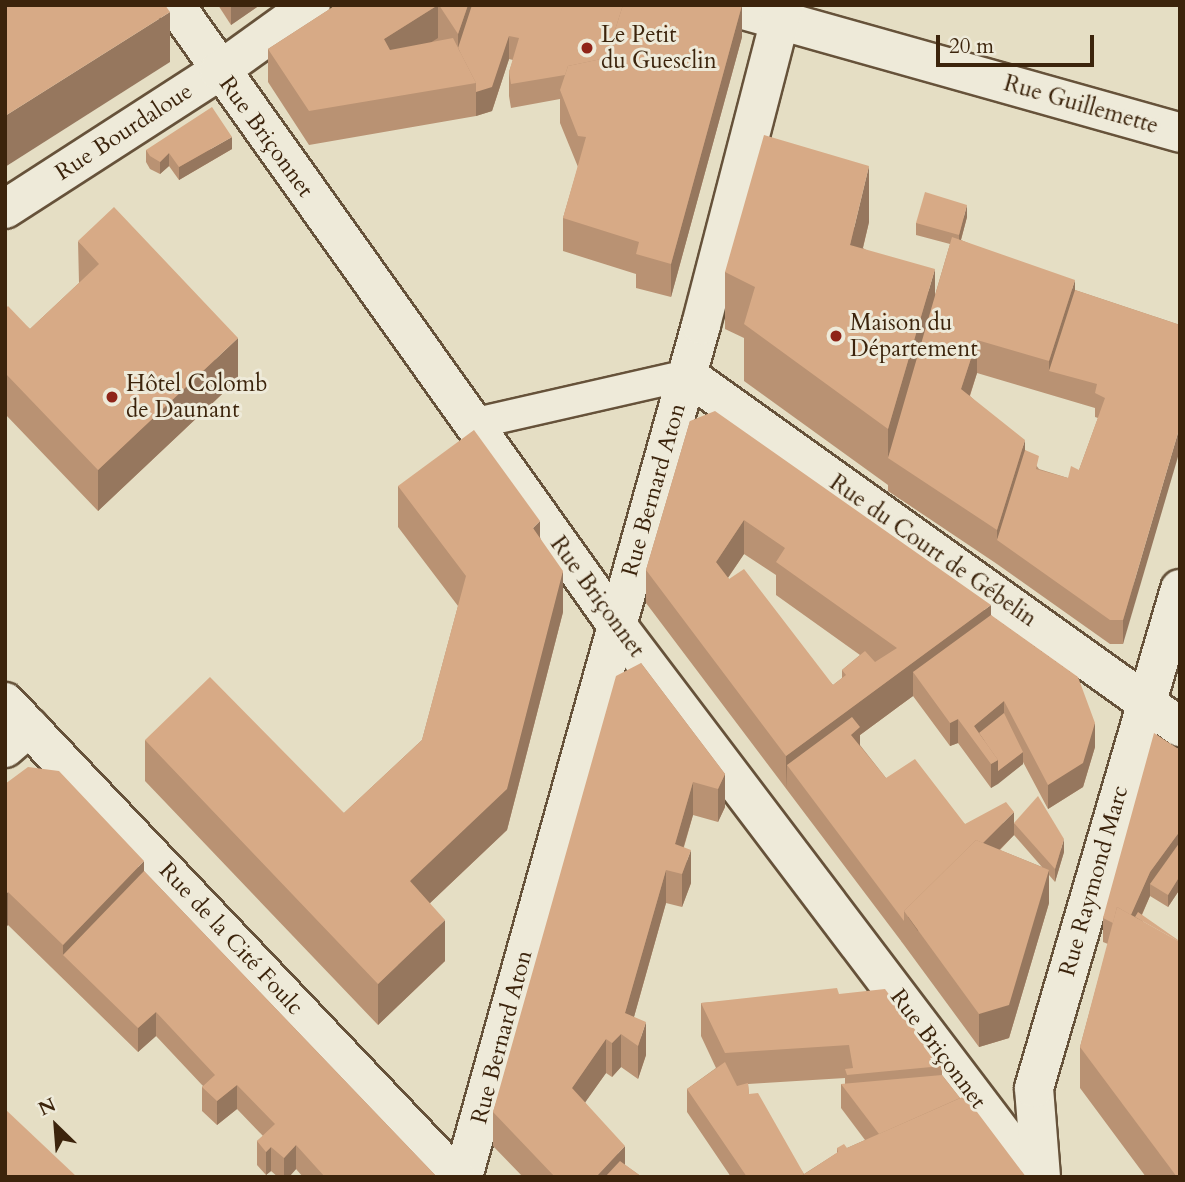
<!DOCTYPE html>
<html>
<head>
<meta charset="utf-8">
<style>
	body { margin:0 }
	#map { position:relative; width:1185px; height:1182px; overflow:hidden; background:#e5dec4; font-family:Cardo,serif }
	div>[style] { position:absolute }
	.roads { filter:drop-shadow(2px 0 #66523a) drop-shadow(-2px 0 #66523a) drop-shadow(0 2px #66523a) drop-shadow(0 -2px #66523a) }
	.service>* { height:30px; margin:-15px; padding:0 15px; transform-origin:15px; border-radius:15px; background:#eeead9 }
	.minor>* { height:38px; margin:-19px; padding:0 19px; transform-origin:19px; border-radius:19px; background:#eeead9 }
	.tertiary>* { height:38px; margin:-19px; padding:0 19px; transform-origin:19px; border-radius:19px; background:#eeead9 }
	.wall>* { inset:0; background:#b99273 }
	.shaded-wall>* { inset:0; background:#96775e }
	.building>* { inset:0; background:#d7aa86 }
	.dots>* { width:19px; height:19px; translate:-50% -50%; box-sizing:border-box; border:4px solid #eeead9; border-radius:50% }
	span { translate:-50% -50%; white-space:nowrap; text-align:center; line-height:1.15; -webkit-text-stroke:6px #eeead9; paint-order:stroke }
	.poi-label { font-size:23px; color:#3c240c }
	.left { translate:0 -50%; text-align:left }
	.street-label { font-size:23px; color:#3c240c }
	.frame { position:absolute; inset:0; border:7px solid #3c240c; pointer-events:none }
	.north { position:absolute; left:21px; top:1091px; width:70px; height:70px; -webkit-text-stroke:5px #eeead9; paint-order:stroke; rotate:335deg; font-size:19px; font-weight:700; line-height:28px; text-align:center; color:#3c240c }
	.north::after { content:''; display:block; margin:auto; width:24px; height:32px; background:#3c240c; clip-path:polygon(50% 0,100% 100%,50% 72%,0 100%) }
	.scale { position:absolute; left:936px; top:35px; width:158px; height:32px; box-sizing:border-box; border:4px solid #3c240c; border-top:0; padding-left:9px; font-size:21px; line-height:24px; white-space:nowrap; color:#3c240c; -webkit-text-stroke:5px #eeead9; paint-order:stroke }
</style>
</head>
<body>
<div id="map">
	<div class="roads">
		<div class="service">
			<i style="left:472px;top:424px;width:221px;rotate:-12.8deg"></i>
		</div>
		<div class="minor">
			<i style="left:175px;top:5px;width:760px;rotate:54.53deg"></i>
			<i style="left:616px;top:624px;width:694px;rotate:52.85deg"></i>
			<i style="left:726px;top:5px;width:472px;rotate:15.7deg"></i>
			<i style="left:5px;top:209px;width:255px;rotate:-32.8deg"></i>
			<i style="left:219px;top:71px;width:113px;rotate:-35.7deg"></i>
			<i style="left:687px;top:375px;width:606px;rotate:35.53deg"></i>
			<i style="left:5px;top:748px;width:32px;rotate:-41deg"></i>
			<i style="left:463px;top:1177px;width:885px;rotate:-74.39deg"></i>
			<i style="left:701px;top:325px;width:331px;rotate:-75.5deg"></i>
			<i style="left:1041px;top:1177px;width:89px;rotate:-94.5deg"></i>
			<i style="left:1034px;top:1088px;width:520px;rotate:-73.69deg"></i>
		</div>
		<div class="tertiary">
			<i style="left:5px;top:702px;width:655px;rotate:46.48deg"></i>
		</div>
	</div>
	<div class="wall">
		<i style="clip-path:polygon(218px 5px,260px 5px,231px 25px)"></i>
		<i style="clip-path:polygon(336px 5px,742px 5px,742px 37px,671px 297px,636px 288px,636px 274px,563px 251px,563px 218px,578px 167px,560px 123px,560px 99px,511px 108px,509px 96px,509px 72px,513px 60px,509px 59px,492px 111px,476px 116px,309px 145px,268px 82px,268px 49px)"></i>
		<i style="clip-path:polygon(232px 149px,179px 180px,169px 166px,160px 174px,150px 169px,146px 162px,146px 150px)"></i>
		<i style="clip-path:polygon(evenodd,967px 217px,961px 240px,1075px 290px,1180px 325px,1123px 644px,1110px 644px,997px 564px,888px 491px,888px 485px,744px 381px,744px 338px,725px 329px,725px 272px,869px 222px,863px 248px,935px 295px,950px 244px,916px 235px,916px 223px,967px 217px,977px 373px,1095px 408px,1095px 417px,1098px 418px,1079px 470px,1068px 478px,1039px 469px,1025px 450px,970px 396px,977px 373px)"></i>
		<i style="clip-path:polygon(78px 241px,238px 379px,98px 511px,5px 414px,5px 309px,30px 329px,79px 283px)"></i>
		<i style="clip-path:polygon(evenodd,690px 421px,991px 615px,1095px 747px,1083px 787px,1048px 809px,1023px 762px,1023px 764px,991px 788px,958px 743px,950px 746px,913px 696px,860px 735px,860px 745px,886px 778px,965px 824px,1014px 823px,1064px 852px,1055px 882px,1049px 875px,1049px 903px,1009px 1038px,979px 1047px,904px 945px,646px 603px,646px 570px,690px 421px,744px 554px,776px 575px,776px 595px,860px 655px,842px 670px,842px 678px,833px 685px,728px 578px,744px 554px,690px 421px,1014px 835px,1042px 867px,1000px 850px,1014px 835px)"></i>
		<i style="clip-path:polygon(398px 486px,540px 537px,563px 612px,507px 830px,430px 903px,445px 961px,378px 1025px,145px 781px,145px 740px,344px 813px,422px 740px,458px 606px,398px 527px)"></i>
		<i style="clip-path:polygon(641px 663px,725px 774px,725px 807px,718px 822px,693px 815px,684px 847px,691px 883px,682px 907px,666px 903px,634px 1017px,646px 1055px,638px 1079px,621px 1067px,612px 1077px,606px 1073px,585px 1102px,625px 1165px,642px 1177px,523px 1177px,493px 1146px,493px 1112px)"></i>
		<i style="clip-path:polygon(1180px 750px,1180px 893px,1178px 892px,1168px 907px,1150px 896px,1142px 915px,1180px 1177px,1146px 1177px,1080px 1088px,1080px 1047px,1108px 944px,1103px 942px,1103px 918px)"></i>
		<i style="clip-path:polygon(5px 784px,144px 871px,437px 1177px,303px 1177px,296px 1169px,289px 1177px,278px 1177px,271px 1171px,266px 1175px,257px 1165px,257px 1141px,263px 1136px,237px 1109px,217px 1125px,202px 1111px,202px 1087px,203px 1086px,156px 1036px,138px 1052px,8px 925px)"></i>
		<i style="clip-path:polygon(evenodd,839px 994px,942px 1066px,942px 1075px,960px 1098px,1026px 1177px,731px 1177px,687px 1112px,687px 1089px,716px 1068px,701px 1036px,701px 1003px,839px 994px,845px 1078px,845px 1084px,841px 1084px,841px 1108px,865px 1140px,847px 1148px,837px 1148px,837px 1153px,804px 1174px,749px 1094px,748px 1084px,845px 1078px)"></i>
	</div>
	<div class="shaded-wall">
		<i style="clip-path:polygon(231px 5px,260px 5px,231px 25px)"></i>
		<i style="clip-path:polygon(438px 5px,438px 38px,384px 72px,384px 39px)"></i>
		<i style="clip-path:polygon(468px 5px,480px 5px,458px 58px,458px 34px)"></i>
		<i style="clip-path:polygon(742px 5px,742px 37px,671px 297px,671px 264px)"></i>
		<i style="clip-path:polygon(170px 12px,170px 62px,5px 167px,5px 116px)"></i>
		<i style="clip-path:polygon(509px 36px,509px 59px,492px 111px,476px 116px,476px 92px)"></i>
		<i style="clip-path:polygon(232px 137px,232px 149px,179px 180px,179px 167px)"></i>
		<i style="clip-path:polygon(169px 153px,169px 166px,160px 174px,160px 162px)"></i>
		<i style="clip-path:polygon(869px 166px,869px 222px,850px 301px,850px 245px)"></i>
		<i style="clip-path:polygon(967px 205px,967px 217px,959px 247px,959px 235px)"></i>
		<i style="clip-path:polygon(935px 269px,935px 326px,888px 458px,888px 429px)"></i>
		<i style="clip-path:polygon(1075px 280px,1075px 313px,1049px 371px,1049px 361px)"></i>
		<i style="clip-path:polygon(238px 338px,238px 379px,98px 511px,98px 470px)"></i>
		<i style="clip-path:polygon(977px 340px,977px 373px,961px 422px,961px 389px)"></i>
		<i style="clip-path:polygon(1180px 426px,1180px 450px,1123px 644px,1123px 620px)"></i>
		<i style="clip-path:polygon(1025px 440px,1025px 474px,997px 540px,997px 530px)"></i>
		<i style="clip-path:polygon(744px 520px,744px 554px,716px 595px,716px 562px)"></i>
		<i style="clip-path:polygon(540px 521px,540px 562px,533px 528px)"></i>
		<i style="clip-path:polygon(563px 571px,563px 612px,507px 830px,410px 922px,410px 881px)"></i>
		<i style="clip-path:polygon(991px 605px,991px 639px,913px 672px,913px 696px,860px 735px,860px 751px,787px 765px,786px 789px,786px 756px)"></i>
		<i style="clip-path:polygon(1004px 701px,1004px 725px,979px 745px,974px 726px)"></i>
		<i style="clip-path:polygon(958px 719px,958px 743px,950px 746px,950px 723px)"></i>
		<i style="clip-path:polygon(1095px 723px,1095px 747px,1083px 787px,1048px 809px,1048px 785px)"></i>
		<i style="clip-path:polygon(1023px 752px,1023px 764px,998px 784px,998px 771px)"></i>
		<i style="clip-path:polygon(998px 760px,998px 784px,991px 788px,991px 764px)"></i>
		<i style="clip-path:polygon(725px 774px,725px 807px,718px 822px,718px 789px)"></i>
		<i style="clip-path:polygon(693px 782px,693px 815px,676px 872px,675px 844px)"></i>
		<i style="clip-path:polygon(1014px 812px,1014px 835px,918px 931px,908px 917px)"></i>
		<i style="clip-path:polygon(1180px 831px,1180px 855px,1150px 884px,1150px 896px,1129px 943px,1124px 929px,1150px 872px)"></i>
		<i style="clip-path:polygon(1064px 839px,1064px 852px,1055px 882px,1055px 869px)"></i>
		<i style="clip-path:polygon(691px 850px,691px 883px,682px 907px,682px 874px)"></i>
		<i style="clip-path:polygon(144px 861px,144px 895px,63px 955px,63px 945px)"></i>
		<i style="clip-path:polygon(666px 870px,666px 903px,628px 1038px,625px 1013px)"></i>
		<i style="clip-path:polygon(1049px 870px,1049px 903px,1009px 1038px,979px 1047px,979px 1014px)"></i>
		<i style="clip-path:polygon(1178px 879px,1178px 892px,1168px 907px,1168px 895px)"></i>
		<i style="clip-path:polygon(8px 892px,8px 925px,5px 929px,5px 895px)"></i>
		<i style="clip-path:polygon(445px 920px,445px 961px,378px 1025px,378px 984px)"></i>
		<i style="clip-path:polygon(156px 1012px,156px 1036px,138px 1052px,138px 1028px)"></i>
		<i style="clip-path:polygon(646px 1022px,646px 1055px,638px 1079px,638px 1046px)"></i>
		<i style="clip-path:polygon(621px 1034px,621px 1067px,612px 1077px,612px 1043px)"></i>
		<i style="clip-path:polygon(606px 1039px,606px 1073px,572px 1121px,572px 1088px)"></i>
		<i style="clip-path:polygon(237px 1085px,237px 1109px,217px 1125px,217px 1101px)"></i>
		<i style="clip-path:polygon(296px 1145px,296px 1169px,289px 1177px,284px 1177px,284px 1158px)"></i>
		<i style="clip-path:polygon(625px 1146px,625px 1177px,596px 1177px)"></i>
		<i style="clip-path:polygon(271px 1147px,271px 1171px,266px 1175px,266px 1152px)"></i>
	</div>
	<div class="building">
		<i style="clip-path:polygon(5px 5px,165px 5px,170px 12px,5px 116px)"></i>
		<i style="clip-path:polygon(336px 5px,438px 5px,384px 39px,390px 50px,453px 38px,476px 83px,309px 111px,268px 49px)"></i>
		<i style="clip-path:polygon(439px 5px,468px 5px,458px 34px)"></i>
		<i style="clip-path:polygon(472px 5px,623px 5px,606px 58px,568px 66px,565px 75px,511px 84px,509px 72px,519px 38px,509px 36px,492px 87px,476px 92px,476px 83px,458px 48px)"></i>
		<i style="clip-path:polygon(623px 5px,742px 5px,671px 264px,636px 254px,639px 242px,563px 218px,586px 137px,578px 136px,560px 90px,568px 66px,606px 58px)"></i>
		<i style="clip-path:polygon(212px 107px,232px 137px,179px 167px,169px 153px,160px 162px,150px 156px,146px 150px)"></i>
		<i style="clip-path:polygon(764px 135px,869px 166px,850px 245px,935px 269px,888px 429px,744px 324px,755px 287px,725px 272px)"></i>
		<i style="clip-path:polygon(925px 192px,967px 205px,959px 235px,916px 223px)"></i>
		<i style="clip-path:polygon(114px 207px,238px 338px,98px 470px,5px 373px,5px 309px,8px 306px,30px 329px,99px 264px,78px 241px)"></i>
		<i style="clip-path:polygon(952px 237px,1075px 280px,1049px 361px,977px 340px,961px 389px,1025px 440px,997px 530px,888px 458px)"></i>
		<i style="clip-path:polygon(1075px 290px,1180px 325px,1180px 426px,1123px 620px,1110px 620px,997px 540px,1025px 450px,1039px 456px,1036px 469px,1068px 478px,1071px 466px,1079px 470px,1105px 398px,1095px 393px,1097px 384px,1049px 371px)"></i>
		<i style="clip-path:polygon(evenodd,715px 411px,991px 605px,786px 756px,646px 570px,690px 421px,715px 411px,744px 520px,785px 548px,776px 562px,897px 648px,875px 662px,865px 651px,842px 670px,846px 675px,833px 685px,744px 569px,729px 579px,716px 562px,744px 520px)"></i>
		<i style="clip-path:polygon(474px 430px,540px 521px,533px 528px,563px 571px,507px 789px,410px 881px,445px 920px,378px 984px,145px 740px,210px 677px,344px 813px,422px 740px,466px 576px,398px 486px)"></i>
		<i style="clip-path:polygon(991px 615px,1078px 677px,1095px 723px,1083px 763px,1048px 785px,1004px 701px,974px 726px,998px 760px,991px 764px,958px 719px,950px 723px,913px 672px)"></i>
		<i style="clip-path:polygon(641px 663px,725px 774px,718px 789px,693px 782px,675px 844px,691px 850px,682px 874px,666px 870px,625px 1013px,646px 1022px,638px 1046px,621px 1034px,612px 1043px,606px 1039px,572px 1088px,625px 1146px,596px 1177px,555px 1177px,493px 1112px,616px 676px)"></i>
		<i style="clip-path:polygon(1004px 713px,1023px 752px,998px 771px,998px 760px,979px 733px)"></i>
		<i style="clip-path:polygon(852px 717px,860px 727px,851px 735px,886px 778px,915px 759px,965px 824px,1006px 802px,1014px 812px,983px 843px,976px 840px,904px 911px,904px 921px,787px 765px)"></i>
		<i style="clip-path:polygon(1154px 733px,1180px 750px,1180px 831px,1150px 872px,1131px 915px,1117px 907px,1113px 923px,1103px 918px)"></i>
		<i style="clip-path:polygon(28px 767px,59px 771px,144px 861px,63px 945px,8px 892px,5px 895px,5px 784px)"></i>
		<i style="clip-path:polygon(1038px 796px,1064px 839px,1055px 869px,1014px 823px)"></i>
		<i style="clip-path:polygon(976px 840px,1049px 870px,1009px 1005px,979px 1014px,904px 911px)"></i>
		<i style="clip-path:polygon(1180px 842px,1178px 879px,1168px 895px,1150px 884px)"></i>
		<i style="clip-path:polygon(144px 871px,437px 1177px,325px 1177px,296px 1145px,284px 1158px,271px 1147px,266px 1152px,257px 1141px,275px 1124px,237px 1085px,217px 1101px,202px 1087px,215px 1075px,156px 1012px,138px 1028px,63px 955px)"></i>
		<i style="clip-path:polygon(1117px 907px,1180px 942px,1180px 1177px,1177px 1177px,1080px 1047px)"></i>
		<i style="clip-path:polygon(1138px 912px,1178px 940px,1180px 938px,1180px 942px,1135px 917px)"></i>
		<i style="clip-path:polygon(837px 988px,839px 994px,885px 989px,942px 1066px,847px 1075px,845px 1069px,853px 1068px,849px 1045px,725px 1053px,701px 1003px)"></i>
		<i style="clip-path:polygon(725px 1062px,737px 1086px,748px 1083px,749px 1094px,758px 1093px,804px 1174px,800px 1177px,747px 1177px,687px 1089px)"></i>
		<i style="clip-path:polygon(942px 1075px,960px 1098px,879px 1134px,841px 1084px)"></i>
		<i style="clip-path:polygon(965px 1096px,1026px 1177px,800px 1177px,838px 1152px,837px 1148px,844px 1144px,847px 1148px)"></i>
		<i style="clip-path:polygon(5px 1109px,77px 1177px,5px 1177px)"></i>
		<i style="clip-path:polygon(620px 1161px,642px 1177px,605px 1177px)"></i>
	</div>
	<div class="dots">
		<i style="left:587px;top:48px;background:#8f2418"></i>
		<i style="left:836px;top:336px;background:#8f2418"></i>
		<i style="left:112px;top:397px;background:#8f2418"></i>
	</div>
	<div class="poi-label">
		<span class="left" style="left:601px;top:48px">Le Petit<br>du Guesclin</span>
		<span class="left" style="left:850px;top:336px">Maison du<br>Département</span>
		<span class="left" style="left:126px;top:397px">Hôtel Colomb<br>de Daunant</span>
	</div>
	<div class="street-label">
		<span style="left:1081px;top:105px;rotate:16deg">Rue Guillemette</span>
		<span style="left:124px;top:132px;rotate:-33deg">Rue Bourdaloue</span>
		<span style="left:266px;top:137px;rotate:54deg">Rue Briçonnet</span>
		<span style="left:654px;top:490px;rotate:-74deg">Rue Bernard Aton</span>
		<span style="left:933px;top:551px;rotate:35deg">Rue du Court de Gébelin</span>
		<span style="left:597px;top:597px;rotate:54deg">Rue Briçonnet</span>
		<span style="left:1094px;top:881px;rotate:-74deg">Rue Raymond Marc</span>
		<span style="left:231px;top:939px;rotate:47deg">Rue de la Cité Foulc</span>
		<span style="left:502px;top:1037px;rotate:-75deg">Rue Bernard Aton</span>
		<span style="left:938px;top:1049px;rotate:53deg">Rue Briçonnet</span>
	</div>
	<div class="frame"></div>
	<div class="north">N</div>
	<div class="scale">20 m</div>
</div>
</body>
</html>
